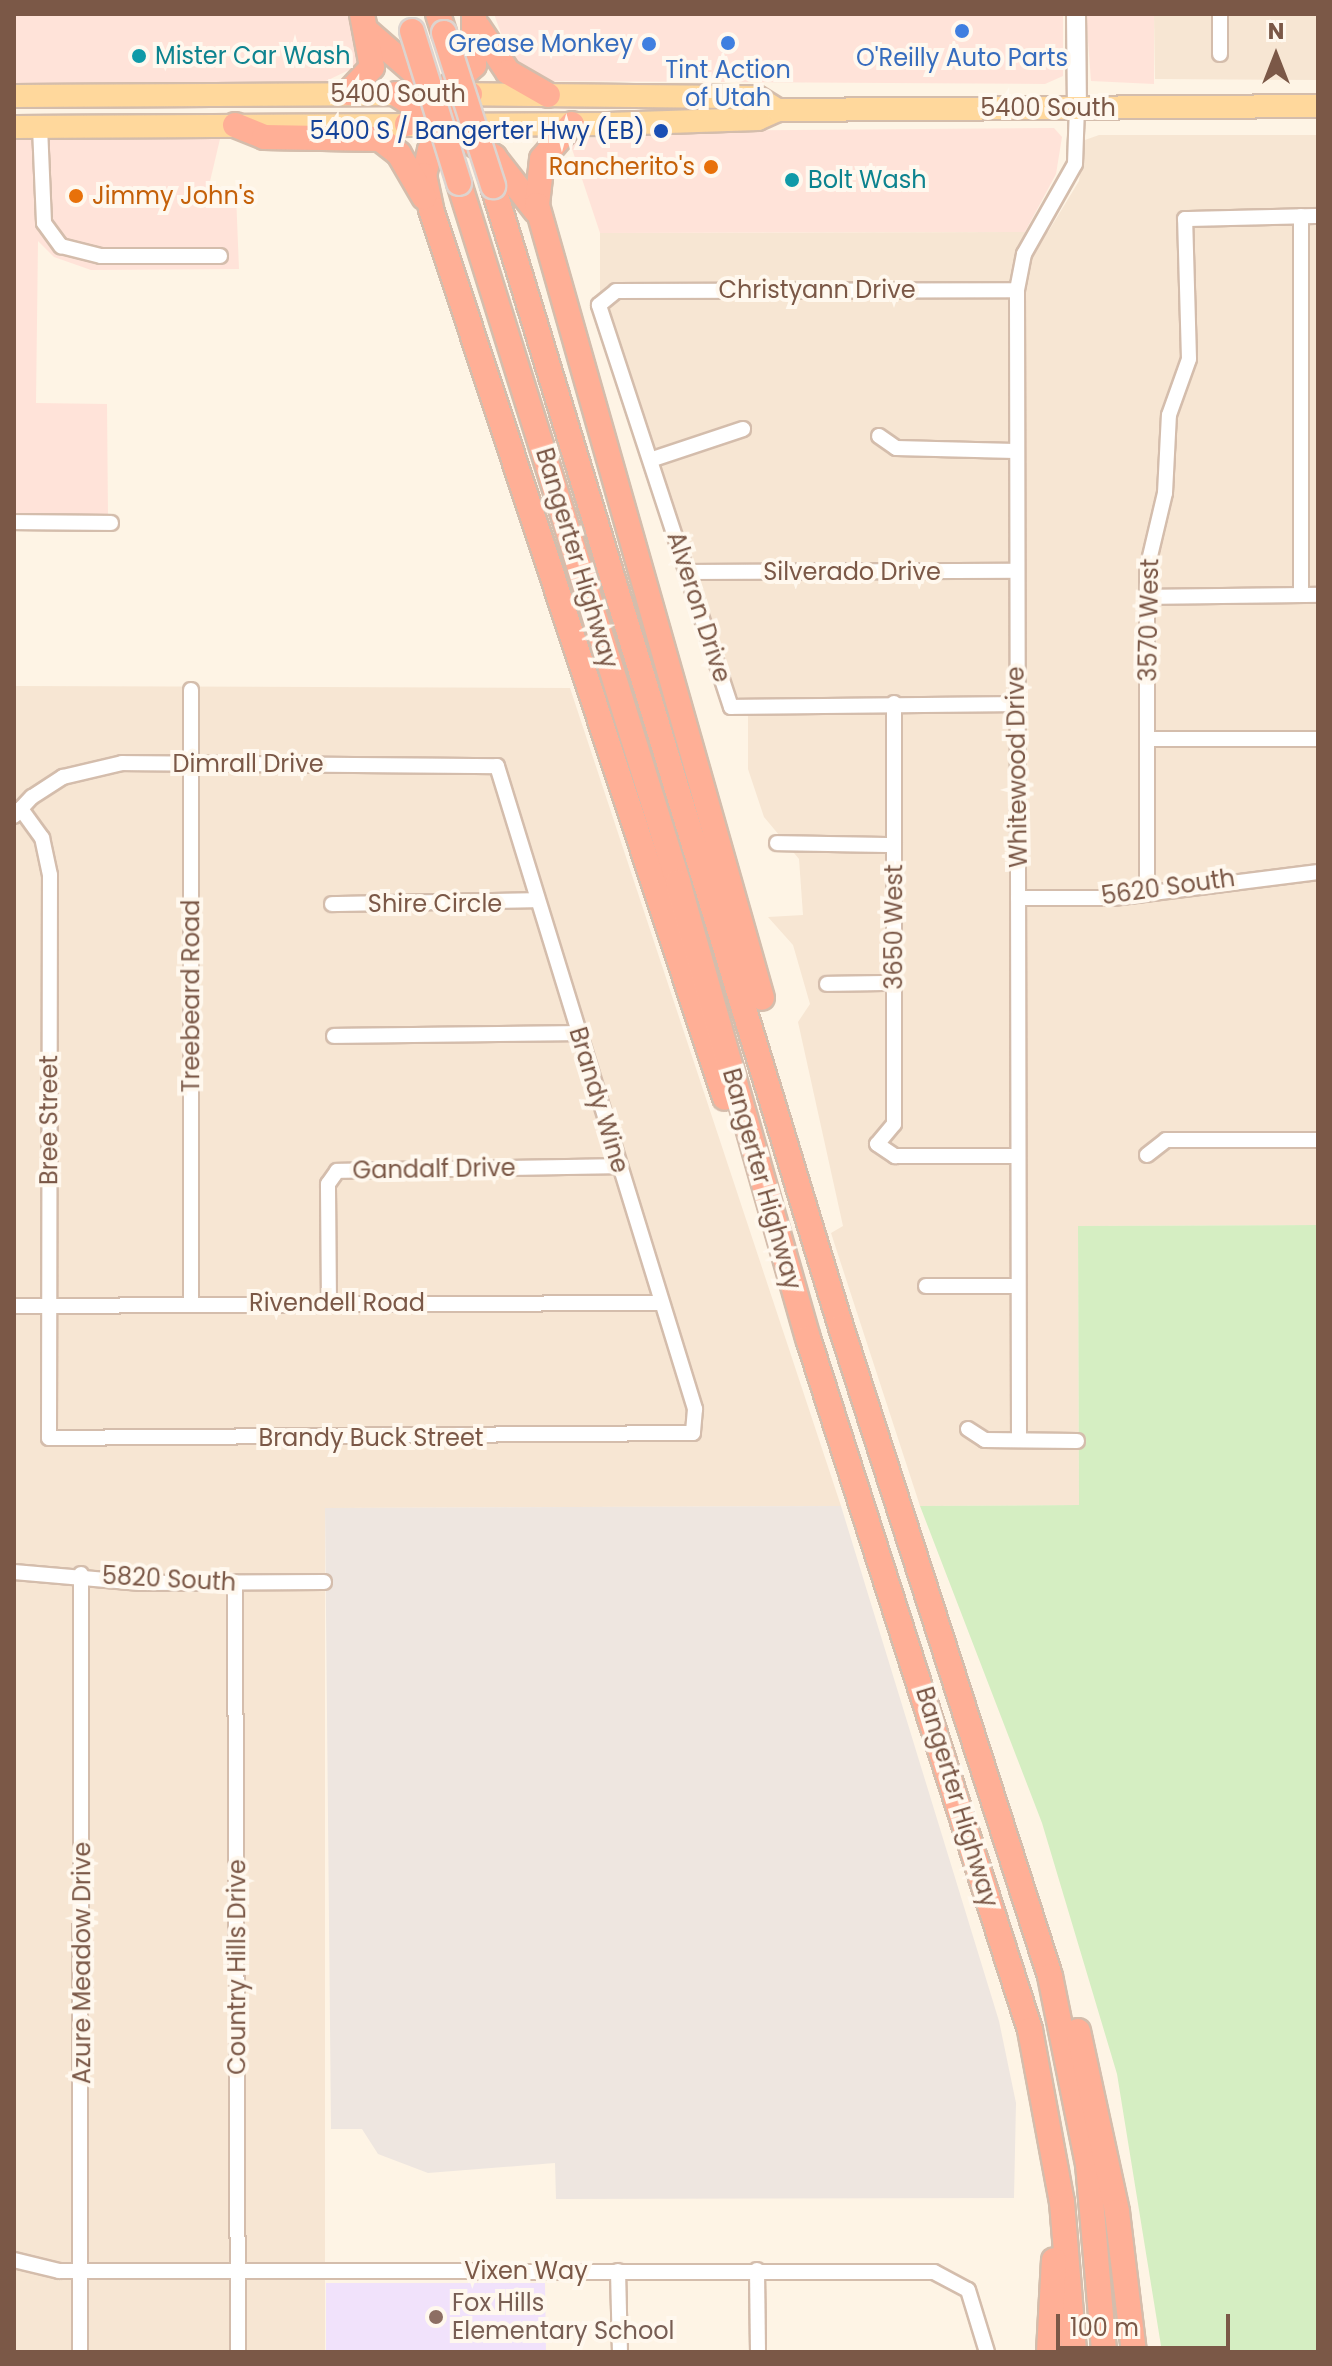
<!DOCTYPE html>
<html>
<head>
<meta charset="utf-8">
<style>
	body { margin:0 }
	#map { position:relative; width:1332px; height:2366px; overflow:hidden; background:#fef4e5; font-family:Poppins,sans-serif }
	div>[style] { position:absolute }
	.residential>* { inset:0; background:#f7e6d3 }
	.commercial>* { inset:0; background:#ffe3d9 }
	.industrial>* { inset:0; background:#eee6e0 }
	.education>* { inset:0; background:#f1e2fb }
	.green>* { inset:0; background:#d5eec2 }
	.roads { filter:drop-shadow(2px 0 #d4bdac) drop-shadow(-2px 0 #d4bdac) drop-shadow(0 2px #d4bdac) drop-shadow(0 -2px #d4bdac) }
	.minor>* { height:14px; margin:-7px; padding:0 7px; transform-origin:7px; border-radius:7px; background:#fff }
	.tertiary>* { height:18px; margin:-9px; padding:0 9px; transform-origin:9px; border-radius:9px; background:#fff }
	.primary>* { height:22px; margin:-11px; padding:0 11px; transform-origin:11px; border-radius:11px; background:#ffd89c }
	.motorway>* { height:24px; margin:-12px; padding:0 12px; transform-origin:12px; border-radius:12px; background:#ffaf96 }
	.bridges { filter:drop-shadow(2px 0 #ddd4cf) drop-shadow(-2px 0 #ddd4cf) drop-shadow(0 2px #ddd4cf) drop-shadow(0 -2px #ddd4cf) }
	.motorway-bridge>* { height:24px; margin:-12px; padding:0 12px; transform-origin:12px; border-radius:12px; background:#ffaf96 }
	.dots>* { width:22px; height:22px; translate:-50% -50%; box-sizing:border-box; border:4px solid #fff8ee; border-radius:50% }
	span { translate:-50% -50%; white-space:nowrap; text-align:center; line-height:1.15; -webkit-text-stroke:8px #fff8ee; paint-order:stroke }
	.shop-label { font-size:24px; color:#366cbe }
	.right { translate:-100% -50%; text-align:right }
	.culture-label { font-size:24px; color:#0d838f }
	.left { translate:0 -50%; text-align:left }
	.street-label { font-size:24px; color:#7b5847 }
	.transit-label { font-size:24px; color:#164399 }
	.food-label { font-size:24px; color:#c56008 }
	.education-label { font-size:24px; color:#785e54 }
	.frame { position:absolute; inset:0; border:16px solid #7b5847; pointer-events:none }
	.north { position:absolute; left:1236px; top:16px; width:80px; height:80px; -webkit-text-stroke:6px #fff8ee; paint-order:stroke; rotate:0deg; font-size:22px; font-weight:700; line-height:32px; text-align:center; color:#7b5847 }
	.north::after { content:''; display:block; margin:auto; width:28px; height:36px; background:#7b5847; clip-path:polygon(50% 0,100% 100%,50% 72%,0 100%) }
	.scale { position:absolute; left:1056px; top:2314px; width:174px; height:36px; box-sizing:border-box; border:4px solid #7b5847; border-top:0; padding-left:10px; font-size:24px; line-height:28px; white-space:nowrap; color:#7b5847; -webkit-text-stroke:6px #fff8ee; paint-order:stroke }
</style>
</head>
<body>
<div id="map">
	<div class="residential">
		<i style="clip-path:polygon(1154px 14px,1318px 14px,1318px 80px,1155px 79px)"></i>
		<i style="clip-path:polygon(1099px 135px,1318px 135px,1318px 1225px,1078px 1226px,1079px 1505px,920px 1506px,831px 1233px,843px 1226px,798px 1022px,810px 1004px,793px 945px,768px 917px,803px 915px,799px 859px,764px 817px,748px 769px,748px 712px,735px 692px,600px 291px,600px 233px,1048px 232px,1079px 181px,1085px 140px)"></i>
		<i style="clip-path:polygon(14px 686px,570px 688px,841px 1506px,325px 1508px,325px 2352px,14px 2352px)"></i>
	</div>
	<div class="commercial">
		<i style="clip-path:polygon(14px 14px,350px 14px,364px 63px,326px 81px,14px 86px)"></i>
		<i style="clip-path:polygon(494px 14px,1063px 14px,1063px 76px,1045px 84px,543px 81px,511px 61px)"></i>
		<i style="clip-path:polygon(1086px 14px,1154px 14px,1154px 84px,1091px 81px)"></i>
		<i style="clip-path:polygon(1054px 128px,1062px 137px,1056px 174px,1025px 232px,600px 233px,569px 140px,657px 131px)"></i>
		<i style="clip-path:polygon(14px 137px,220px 139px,207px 194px,236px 194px,239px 269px,91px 270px,54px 257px,38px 241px,36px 403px,107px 404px,108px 514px,14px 515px)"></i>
	</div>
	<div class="industrial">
		<i style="clip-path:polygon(841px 1506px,999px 2021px,1016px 2103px,1014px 2198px,556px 2199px,555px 2163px,428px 2173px,378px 2154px,362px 2129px,331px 2129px,325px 1508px)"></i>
	</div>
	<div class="education">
		<i style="clip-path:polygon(326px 2283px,545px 2283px,546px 2352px,326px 2352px)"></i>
	</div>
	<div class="green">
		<i style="clip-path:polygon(1318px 1225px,1318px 2352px,1162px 2352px,1117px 2074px,1042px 1823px,920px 1506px,1079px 1505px,1078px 1226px)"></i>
	</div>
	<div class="roads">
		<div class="minor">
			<i style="left:1220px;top:14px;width:40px;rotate:90deg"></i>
			<i style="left:40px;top:127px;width:96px;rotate:87.6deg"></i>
			<i style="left:44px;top:223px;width:29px;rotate:54deg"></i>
			<i style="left:61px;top:246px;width:41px;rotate:14deg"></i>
			<i style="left:101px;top:256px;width:119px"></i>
			<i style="left:1301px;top:216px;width:379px;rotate:90deg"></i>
			<i style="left:879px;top:436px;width:21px;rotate:35deg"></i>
			<i style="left:896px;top:448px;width:119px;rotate:1.4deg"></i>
			<i style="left:653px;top:459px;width:95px;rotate:-18.4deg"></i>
			<i style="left:14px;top:522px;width:97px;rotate:0.6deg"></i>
			<i style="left:688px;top:572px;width:328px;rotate:-0.2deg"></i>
			<i style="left:1146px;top:597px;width:172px;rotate:-0.7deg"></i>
			<i style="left:191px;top:690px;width:613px;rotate:90deg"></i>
			<i style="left:894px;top:703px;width:421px;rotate:90deg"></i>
			<i style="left:894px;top:1124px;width:26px;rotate:130deg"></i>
			<i style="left:877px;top:1144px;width:22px;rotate:34deg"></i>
			<i style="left:895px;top:1156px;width:121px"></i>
			<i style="left:1016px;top:704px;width:285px;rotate:179.4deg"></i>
			<i style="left:731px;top:707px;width:423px;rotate:-108.2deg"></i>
			<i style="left:599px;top:305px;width:22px;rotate:-39deg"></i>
			<i style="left:616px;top:291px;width:401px;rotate:-0.1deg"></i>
			<i style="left:1148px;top:739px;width:170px"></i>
			<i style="left:14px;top:816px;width:26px;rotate:-47deg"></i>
			<i style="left:32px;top:797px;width:37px;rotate:-33deg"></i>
			<i style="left:63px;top:777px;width:61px;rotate:-13.3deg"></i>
			<i style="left:122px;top:763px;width:375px;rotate:0.5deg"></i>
			<i style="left:497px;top:766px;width:673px;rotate:72.88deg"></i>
			<i style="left:695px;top:1409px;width:24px;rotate:95deg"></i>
			<i style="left:693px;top:1433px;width:644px;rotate:179.56deg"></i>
			<i style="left:49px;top:1438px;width:563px;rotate:-89.9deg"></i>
			<i style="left:50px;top:875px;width:38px;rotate:-102deg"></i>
			<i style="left:42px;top:838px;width:36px;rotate:-126deg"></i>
			<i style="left:777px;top:843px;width:117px;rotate:1deg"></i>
			<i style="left:1147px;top:891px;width:322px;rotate:-90deg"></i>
			<i style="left:1147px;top:569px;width:78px;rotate:-76.7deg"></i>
			<i style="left:1165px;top:493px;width:78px;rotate:-87.1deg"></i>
			<i style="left:1169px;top:415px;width:59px;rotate:-70.3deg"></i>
			<i style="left:1189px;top:359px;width:140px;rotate:-91.6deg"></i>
			<i style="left:1185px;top:219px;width:133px;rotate:-1.3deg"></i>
			<i style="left:1018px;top:898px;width:95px"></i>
			<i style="left:1113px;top:898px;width:207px;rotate:-7.2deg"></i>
			<i style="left:332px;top:904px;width:205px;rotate:-1.1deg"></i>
			<i style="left:827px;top:984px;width:66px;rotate:-0.9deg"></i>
			<i style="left:334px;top:1036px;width:244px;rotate:-0.7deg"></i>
			<i style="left:1147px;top:1155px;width:24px;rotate:-38deg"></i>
			<i style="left:1166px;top:1140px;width:152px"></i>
			<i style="left:926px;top:1286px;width:90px"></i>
			<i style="left:329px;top:1303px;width:119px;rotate:-90.5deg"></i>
			<i style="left:328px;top:1184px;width:16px;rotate:-55deg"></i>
			<i style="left:337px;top:1171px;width:282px;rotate:-1deg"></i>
			<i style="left:14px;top:1306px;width:647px;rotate:-0.27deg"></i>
			<i style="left:968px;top:1429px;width:20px;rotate:33deg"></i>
			<i style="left:985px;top:1440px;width:92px;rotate:0.6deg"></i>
			<i style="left:1019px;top:1440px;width:1150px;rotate:-90.1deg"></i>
			<i style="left:1017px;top:290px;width:37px;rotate:-79deg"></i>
			<i style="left:1024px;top:254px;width:103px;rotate:-60.5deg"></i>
			<i style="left:1075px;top:164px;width:57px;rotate:-88deg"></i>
			<i style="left:14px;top:1572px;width:127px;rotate:5deg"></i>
			<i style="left:141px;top:1583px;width:183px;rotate:-0.3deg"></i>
			<i style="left:235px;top:1582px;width:770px;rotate:89.78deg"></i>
			<i style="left:14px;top:2260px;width:46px;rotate:13.7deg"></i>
			<i style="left:59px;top:2271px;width:875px;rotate:0.07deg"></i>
			<i style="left:934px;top:2272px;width:38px;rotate:28deg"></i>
			<i style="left:968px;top:2290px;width:65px;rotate:73deg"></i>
			<i style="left:757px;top:2270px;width:82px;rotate:89.3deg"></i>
			<i style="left:618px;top:2271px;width:81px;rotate:88.6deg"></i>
			<i style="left:80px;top:2352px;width:778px;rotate:-89.93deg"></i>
		</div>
		<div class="tertiary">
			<i style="left:1076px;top:14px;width:93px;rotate:89.4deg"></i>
		</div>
		<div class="primary">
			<i style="left:451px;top:94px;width:306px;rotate:0.6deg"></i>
			<i style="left:757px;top:97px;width:25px;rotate:32deg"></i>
			<i style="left:14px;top:96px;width:399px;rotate:-0.3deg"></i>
			<i style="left:14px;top:127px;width:594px;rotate:-0.29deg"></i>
			<i style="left:608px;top:124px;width:150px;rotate:-1.9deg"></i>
			<i style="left:758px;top:119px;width:22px;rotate:-24deg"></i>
			<i style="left:778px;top:110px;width:540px;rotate:-0.42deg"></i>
		</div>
		<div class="motorway">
			<i style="left:438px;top:14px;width:20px;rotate:72deg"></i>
			<i style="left:478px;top:27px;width:54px;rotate:56.3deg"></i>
			<i style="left:508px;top:72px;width:46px;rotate:29.9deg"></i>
			<i style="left:368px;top:32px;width:94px;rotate:41.1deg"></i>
			<i style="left:348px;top:93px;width:35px;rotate:-47deg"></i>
			<i style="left:372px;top:67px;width:54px;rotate:-100.7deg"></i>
			<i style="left:396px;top:94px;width:117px;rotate:32.7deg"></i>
			<i style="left:494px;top:157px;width:68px;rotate:52.1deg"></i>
			<i style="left:470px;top:94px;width:69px;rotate:125.5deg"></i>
			<i style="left:430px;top:150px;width:26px;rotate:103deg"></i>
			<i style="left:424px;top:175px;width:35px;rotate:78deg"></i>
			<i style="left:431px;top:209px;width:936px;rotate:71.7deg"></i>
			<i style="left:407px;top:124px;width:89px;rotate:-41.4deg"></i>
			<i style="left:474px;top:65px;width:51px;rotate:-90deg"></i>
			<i style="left:572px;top:124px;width:46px;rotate:130.6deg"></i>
			<i style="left:542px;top:159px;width:46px;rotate:96.2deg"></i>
			<i style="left:537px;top:205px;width:824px;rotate:74.16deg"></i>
			<i style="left:235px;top:125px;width:31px;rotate:22deg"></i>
			<i style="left:264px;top:137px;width:116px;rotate:1deg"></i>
			<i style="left:380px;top:139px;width:24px;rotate:38deg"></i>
			<i style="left:399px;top:154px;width:50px;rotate:59.8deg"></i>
			<i style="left:459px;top:183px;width:733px;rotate:72.6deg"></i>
			<i style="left:678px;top:882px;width:474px;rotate:74.1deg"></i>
			<i style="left:808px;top:1338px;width:727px;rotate:72.21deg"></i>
			<i style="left:1030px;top:2030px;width:175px;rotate:79.5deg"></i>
			<i style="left:1062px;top:2202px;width:150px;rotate:85.4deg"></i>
			<i style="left:493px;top:186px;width:1193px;rotate:73.04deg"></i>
			<i style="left:841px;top:1327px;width:682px;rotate:72.15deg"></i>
			<i style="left:1050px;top:1976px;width:192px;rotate:78.6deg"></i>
			<i style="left:1088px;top:2164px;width:189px;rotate:85.1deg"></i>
			<i style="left:1078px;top:2031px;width:185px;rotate:77.8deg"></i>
			<i style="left:1117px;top:2212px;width:141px;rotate:83.1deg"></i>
			<i style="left:1049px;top:2352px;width:92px;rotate:-86.9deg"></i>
		</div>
	</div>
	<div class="bridges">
		<div class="motorway-bridge">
			<i style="left:412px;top:31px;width:159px;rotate:72.8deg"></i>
			<i style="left:444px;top:33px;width:161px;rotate:72.2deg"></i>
		</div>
	</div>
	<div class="dots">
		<i style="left:962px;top:31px;background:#3f7fe0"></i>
		<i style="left:728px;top:43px;background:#3f7fe0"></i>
		<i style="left:649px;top:44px;background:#3f7fe0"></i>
		<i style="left:139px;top:56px;background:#0f9aa8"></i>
		<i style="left:661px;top:131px;background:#1a4fb4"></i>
		<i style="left:711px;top:167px;background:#e8710a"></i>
		<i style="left:792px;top:180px;background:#0f9aa8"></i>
		<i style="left:76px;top:196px;background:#e8710a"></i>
		<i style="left:436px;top:2317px;background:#8d6e63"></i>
	</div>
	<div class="shop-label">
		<span class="right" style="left:633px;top:44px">Grease Monkey</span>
		<span style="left:962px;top:58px">O'Reilly Auto Parts</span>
		<span style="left:728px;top:84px">Tint Action<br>of Utah</span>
	</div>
	<div class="culture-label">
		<span class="left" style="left:155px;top:56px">Mister Car Wash</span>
		<span class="left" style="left:808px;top:180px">Bolt Wash</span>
	</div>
	<div class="street-label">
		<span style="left:398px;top:94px">5400 South</span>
		<span style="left:1048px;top:108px">5400 South</span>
		<span style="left:817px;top:290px">Christyann Drive</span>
		<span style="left:577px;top:558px;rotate:73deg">Bangerter Highway</span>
		<span style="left:852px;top:572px">Silverado Drive</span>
		<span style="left:699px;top:607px;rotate:72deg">Alveron Drive</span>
		<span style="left:1149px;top:620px;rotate:-89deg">3570 West</span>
		<span style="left:248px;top:764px">Dimrall Drive</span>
		<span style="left:1017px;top:767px;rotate:-91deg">Whitewood Drive</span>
		<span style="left:1168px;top:887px;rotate:-8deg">5620 South</span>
		<span style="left:435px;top:904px">Shire Circle</span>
		<span style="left:894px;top:927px;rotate:-90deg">3650 West</span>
		<span style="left:191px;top:996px;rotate:-90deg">Treebeard Road</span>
		<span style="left:599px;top:1100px;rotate:73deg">Brandy Wine</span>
		<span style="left:49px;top:1120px;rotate:-90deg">Bree Street</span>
		<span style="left:434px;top:1169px;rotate:-1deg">Gandalf Drive</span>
		<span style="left:762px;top:1179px;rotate:74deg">Bangerter Highway</span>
		<span style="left:337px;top:1303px">Rivendell Road</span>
		<span style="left:371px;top:1438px">Brandy Buck Street</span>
		<span style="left:169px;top:1579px;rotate:3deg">5820 South</span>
		<span style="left:957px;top:1797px;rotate:73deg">Bangerter Highway</span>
		<span style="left:82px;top:1963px;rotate:-90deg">Azure Meadow Drive</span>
		<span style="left:237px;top:1967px;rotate:-90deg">Country Hills Drive</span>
		<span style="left:526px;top:2271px">Vixen Way</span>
	</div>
	<div class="transit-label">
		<span class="right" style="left:645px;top:131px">5400 S / Bangerter Hwy (EB)</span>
	</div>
	<div class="food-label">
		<span class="right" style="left:695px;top:167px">Rancherito's</span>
		<span class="left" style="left:92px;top:196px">Jimmy John's</span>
	</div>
	<div class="education-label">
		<span class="left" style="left:452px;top:2317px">Fox Hills<br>Elementary School</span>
	</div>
	<div class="frame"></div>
	<div class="north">N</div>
	<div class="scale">100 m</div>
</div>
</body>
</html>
